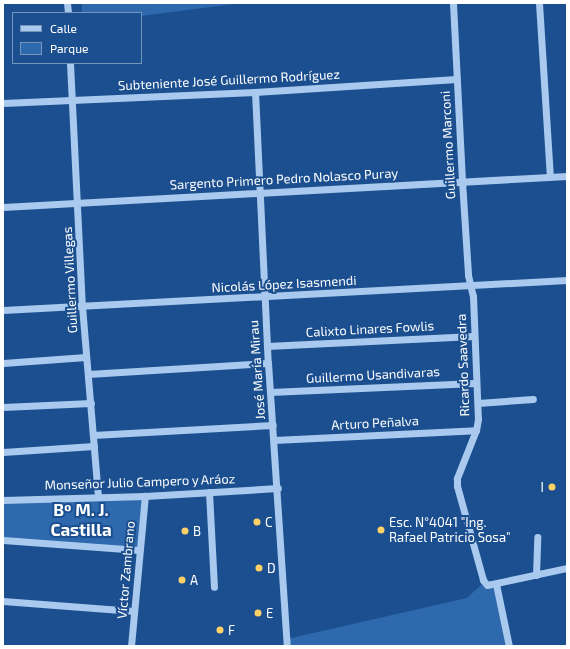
<!DOCTYPE html>
<html>
<head>
<meta charset="utf-8">
<style>
	body { margin:0 }
	#map { position:relative; width:570px; height:649px; overflow:hidden; background:#1b4f8f; font-family:"Exo 2",sans-serif }
	div>[style] { position:absolute }
	.green>* { inset:0; background:#2e69ad }
	.minor>* { height:7px; margin:-3.5px; padding:0 3.5px; transform-origin:3.5px; border-radius:3.5px; background:#a9c9ee }
	.dots>* { width:11px; height:11px; translate:-50% -50%; box-sizing:border-box; border:2px solid #1b4f8f; border-radius:50% }
	span { translate:-50% -50%; white-space:nowrap; text-align:center; line-height:1.15; -webkit-text-stroke:4px #1b4f8f; paint-order:stroke }
	.street-label { font-size:13px; color:#fff }
	.poi-label { font-size:13px; color:#fff }
	.right { translate:-100% -50%; text-align:right }
	.left { translate:0 -50%; text-align:left }
	.district-label { font-size:17px; color:#fff; font-weight:700 }
	.frame { position:absolute; inset:0; border:4px solid #fff; pointer-events:none }
	.legend { position:absolute; left:12px; top:12px; width:130px; height:52px; box-sizing:border-box; background:#1b4f8f; border:1px solid #7695bc; margin:0; padding:5px 7px; list-style:none; font-size:12px; color:#fff }
	.legend li { display:flex; align-items:center; gap:8px; height:20px }
	.legend b { width:20px; border:1px solid #7695bc }
</style>
</head>
<body>
<div id="map">
	<div class="green">
		<i style="clip-path:polygon(82px 3px,242px 3px,141px 16px,141px 13px,82px 13px)"></i>
		<i style="clip-path:polygon(145px 496px,139px 550px,3px 540px,3px 500px)"></i>
		<i style="clip-path:polygon(482px 584px,496px 584px,509px 646px,287px 646px,287px 639px,467px 598px)"></i>
	</div>
	<div class="minor">
		<i style="left:67px;top:3px;width:10px;rotate:84deg"></i>
		<i style="left:453px;top:3px;width:178px;rotate:87.1deg"></i>
		<i style="left:462px;top:181px;width:94px;rotate:86.3deg"></i>
		<i style="left:468px;top:275px;width:22px;rotate:77deg"></i>
		<i style="left:473px;top:296px;width:123px;rotate:87.7deg"></i>
		<i style="left:478px;top:419px;width:11px;rotate:100deg"></i>
		<i style="left:476px;top:430px;width:52px;rotate:111.6deg"></i>
		<i style="left:457px;top:478px;width:8px;rotate:90deg"></i>
		<i style="left:457px;top:486px;width:98px;rotate:74.5deg"></i>
		<i style="left:483px;top:580px;width:6px;rotate:51deg"></i>
		<i style="left:487px;top:585px;width:82px;rotate:-12deg"></i>
		<i style="left:539px;top:3px;width:174px;rotate:86.4deg"></i>
		<i style="left:70px;top:63px;width:243px;rotate:87.2deg"></i>
		<i style="left:82px;top:306px;width:191px;rotate:85.2deg"></i>
		<i style="left:255px;top:92px;width:271px;rotate:87.3deg"></i>
		<i style="left:268px;top:363px;width:284px;rotate:86.2deg"></i>
		<i style="left:3px;top:103px;width:252px;rotate:-2.5deg"></i>
		<i style="left:255px;top:92px;width:202px;rotate:-3.7deg"></i>
		<i style="left:3px;top:207px;width:565px;rotate:-3.15deg"></i>
		<i style="left:3px;top:310px;width:565px;rotate:-3.04deg"></i>
		<i style="left:267px;top:346px;width:207px;rotate:-2.8deg"></i>
		<i style="left:3px;top:363px;width:83px;rotate:-4.1deg"></i>
		<i style="left:88px;top:374px;width:180px;rotate:-3.5deg"></i>
		<i style="left:270px;top:392px;width:206px;rotate:-2.5deg"></i>
		<i style="left:478px;top:403px;width:55px;rotate:-4.2deg"></i>
		<i style="left:3px;top:407px;width:88px;rotate:-2.6deg"></i>
		<i style="left:93px;top:435px;width:180px;rotate:-3.2deg"></i>
		<i style="left:274px;top:440px;width:202px;rotate:-2.8deg"></i>
		<i style="left:3px;top:452px;width:91px;rotate:-3.8deg"></i>
		<i style="left:209px;top:492px;width:95px;rotate:87deg"></i>
		<i style="left:3px;top:500px;width:142px;rotate:-1.6deg"></i>
		<i style="left:145px;top:496px;width:133px;rotate:-3.4deg"></i>
		<i style="left:3px;top:540px;width:136px;rotate:4.2deg"></i>
		<i style="left:536px;top:575px;width:38px;rotate:-88deg"></i>
		<i style="left:496px;top:584px;width:63px;rotate:78.2deg"></i>
		<i style="left:3px;top:601px;width:131px;rotate:4.4deg"></i>
		<i style="left:131px;top:646px;width:151px;rotate:-84.7deg"></i>
	</div>
	<div class="dots">
		<i style="left:552px;top:487px;background:#ffd166"></i>
		<i style="left:257px;top:522px;background:#ffd166"></i>
		<i style="left:381px;top:530px;background:#ffd166"></i>
		<i style="left:185px;top:531px;background:#ffd166"></i>
		<i style="left:259px;top:568px;background:#ffd166"></i>
		<i style="left:182px;top:580px;background:#ffd166"></i>
		<i style="left:258px;top:613px;background:#ffd166"></i>
		<i style="left:220px;top:630px;background:#ffd166"></i>
	</div>
	<div class="street-label">
		<span style="left:229px;top:80px;rotate:-3deg">Subteniente José Guillermo Rodríguez</span>
		<span style="left:448px;top:145px;rotate:-93deg">Guillermo Marconi</span>
		<span style="left:284px;top:179px;rotate:-3deg">Sargento Primero Pedro Nolasco Puray</span>
		<span style="left:70px;top:280px;rotate:-93deg">Guillermo Villegas</span>
		<span style="left:284px;top:284px;rotate:-3deg">Nicolás López Isasmendi</span>
		<span style="left:370px;top:329px;rotate:-3deg">Calixto Linares Fowlis</span>
		<span style="left:463px;top:365px;rotate:-92deg">Ricardo Saavedra</span>
		<span style="left:257px;top:370px;rotate:-94deg">José María Mirau</span>
		<span style="left:373px;top:375px;rotate:-3deg">Guillermo Usandivaras</span>
		<span style="left:375px;top:423px;rotate:-3deg">Arturo Peñalva</span>
		<span style="left:140px;top:482px;rotate:-2deg">Monseñor Julio Campero y Aráoz</span>
		<span style="left:126px;top:570px;rotate:-85deg">Víctor Zambrano</span>
	</div>
	<div class="poi-label">
		<span class="right" style="left:544px;top:487px">I</span>
		<span class="left" style="left:265px;top:522px">C</span>
		<span class="left" style="left:389px;top:530px">Esc. N°4041 "Ing.<br>Rafael Patricio Sosa"</span>
		<span class="left" style="left:193px;top:531px">B</span>
		<span class="left" style="left:267px;top:568px">D</span>
		<span class="left" style="left:190px;top:580px">A</span>
		<span class="left" style="left:266px;top:613px">E</span>
		<span class="left" style="left:228px;top:630px">F</span>
	</div>
	<div class="district-label">
		<span style="left:81px;top:520px">Bº M. J.<br>Castilla</span>
	</div>
	<div class="frame"></div>
	<ul class="legend">
	<li><b style="height:5px;background:#a9c9ee"></b>Calle</li>
	<li><b style="height:11px;background:#2e69ad"></b>Parque</li>
	</ul>
</div>
</body>
</html>
